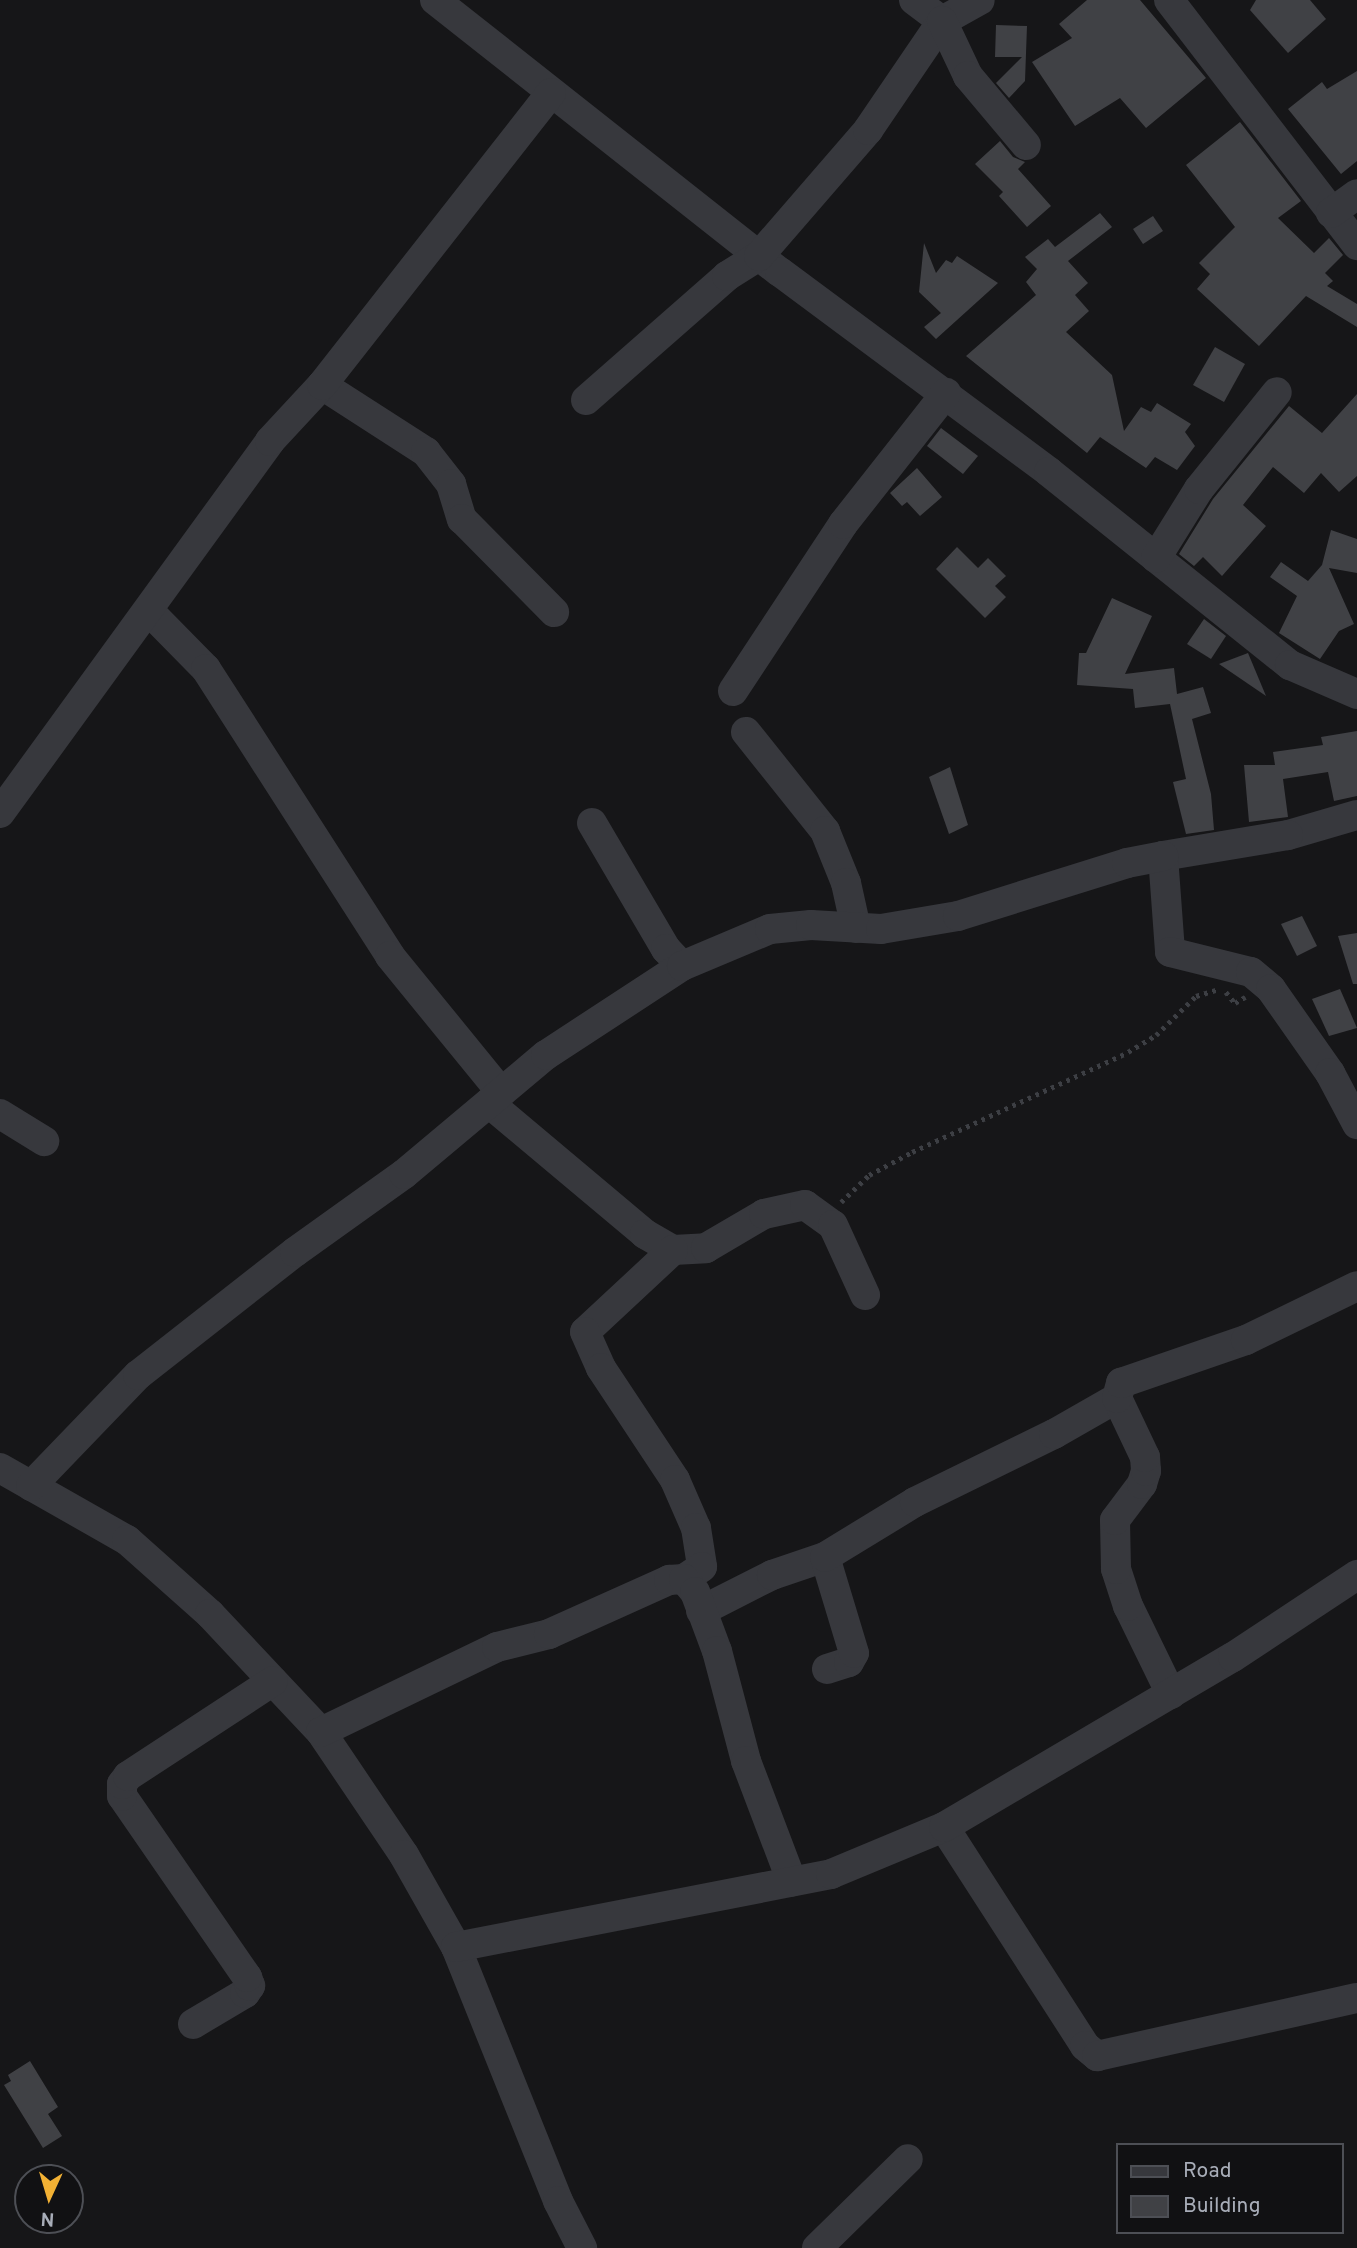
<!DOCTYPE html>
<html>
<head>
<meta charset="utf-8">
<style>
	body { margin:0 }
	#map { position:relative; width:1357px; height:2248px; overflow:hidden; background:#161618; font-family:Overpass,sans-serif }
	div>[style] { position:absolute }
	.building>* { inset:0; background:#404145 }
	.path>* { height:4.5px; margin-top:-2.25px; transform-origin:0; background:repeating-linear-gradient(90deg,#3d3f44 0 3.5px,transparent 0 8.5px) }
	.minor>* { height:30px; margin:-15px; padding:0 15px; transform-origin:15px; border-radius:15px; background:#37383d }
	span { translate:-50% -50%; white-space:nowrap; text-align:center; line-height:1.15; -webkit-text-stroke:5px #111113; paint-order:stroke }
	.legend { position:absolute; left:1116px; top:2143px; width:228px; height:91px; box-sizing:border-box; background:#111113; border:2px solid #4d4f55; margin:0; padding:9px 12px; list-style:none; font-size:21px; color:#a8adb8 }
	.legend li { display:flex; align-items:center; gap:14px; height:35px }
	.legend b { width:35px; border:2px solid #4d4f55 }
	.north { position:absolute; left:14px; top:2164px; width:70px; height:70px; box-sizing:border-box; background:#111113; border:2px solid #4d4f55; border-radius:50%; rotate:184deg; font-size:19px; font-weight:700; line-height:28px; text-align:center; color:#a8adb8 }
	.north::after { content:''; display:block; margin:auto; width:24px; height:32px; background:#f2b134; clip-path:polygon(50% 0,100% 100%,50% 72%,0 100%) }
</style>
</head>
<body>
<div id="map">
	<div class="building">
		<i style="clip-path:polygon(1087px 0,1140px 0,1206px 78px,1146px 128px,1120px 98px,1075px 126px,1032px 62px,1072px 38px,1059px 24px)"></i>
		<i style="clip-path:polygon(1256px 0,1310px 0,1326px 19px,1288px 53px,1250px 10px)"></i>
		<i style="clip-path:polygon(996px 25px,1027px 26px,1025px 81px,1009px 98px,996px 83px,1022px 57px,995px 57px)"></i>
		<i style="clip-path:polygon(1357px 71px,1357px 161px,1341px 174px,1288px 109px,1322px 82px,1327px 89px)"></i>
		<i style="clip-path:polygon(1240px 122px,1301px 201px,1278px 218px,1314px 253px,1329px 238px,1343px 255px,1325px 273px,1333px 281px,1327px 286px,1357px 304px,1357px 327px,1306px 296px,1259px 346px,1197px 289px,1210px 274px,1199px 263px,1235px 227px,1186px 165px)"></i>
		<i style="clip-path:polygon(1000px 141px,1013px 157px,1025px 162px,1018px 169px,1051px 206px,1027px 227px,999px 196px,1003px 192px,975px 164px)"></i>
		<i style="clip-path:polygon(1100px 213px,1112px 227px,1068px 261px,1088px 283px,1075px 295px,1089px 311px,1066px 332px,1112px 375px,1124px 431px,1141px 407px,1151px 412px,1157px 403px,1191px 424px,1185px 432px,1195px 446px,1177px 470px,1155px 457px,1146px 468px,1100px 437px,1087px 453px,966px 356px,1036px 295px,1026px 282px,1037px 269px,1025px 257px,1048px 239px,1055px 247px)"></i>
		<i style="clip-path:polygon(1153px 216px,1163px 231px,1143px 244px,1133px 229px)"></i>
		<i style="clip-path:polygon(924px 243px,936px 273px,946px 260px,952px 263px,957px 256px,998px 283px,936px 339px,924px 327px,941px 313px,919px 292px)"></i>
		<i style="clip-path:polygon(1215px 347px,1245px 364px,1224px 402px,1193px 385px)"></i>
		<i style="clip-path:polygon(1357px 394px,1357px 476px,1339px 492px,1321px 473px,1304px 493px,1273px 467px,1243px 505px,1266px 526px,1222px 576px,1203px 557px,1194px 566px,1179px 554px,1213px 499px,1289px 406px,1322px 433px)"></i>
		<i style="clip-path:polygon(941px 428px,978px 456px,963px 474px,927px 446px)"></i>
		<i style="clip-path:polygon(917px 468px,942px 497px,920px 516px,907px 502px,902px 506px,890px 493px)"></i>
		<i style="clip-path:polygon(1331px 530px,1357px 539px,1357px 573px,1329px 568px,1354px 624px,1339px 631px,1320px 659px,1279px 633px,1297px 596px,1270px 577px,1281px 562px,1308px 581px,1322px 565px)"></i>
		<i style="clip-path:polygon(957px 547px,978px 568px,988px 558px,1006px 576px,995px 586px,1006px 597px,985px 618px,936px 569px)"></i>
		<i style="clip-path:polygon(1112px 598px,1152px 616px,1125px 674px,1174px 668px,1177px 694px,1203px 687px,1211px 713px,1192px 719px,1211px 794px,1214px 830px,1186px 834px,1173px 782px,1186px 779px,1170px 704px,1135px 708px,1133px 689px,1077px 685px,1079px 653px,1086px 653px)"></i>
		<i style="clip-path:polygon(1204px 619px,1226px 636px,1211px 659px,1187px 644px)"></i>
		<i style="clip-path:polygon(1248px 653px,1266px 696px,1219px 664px)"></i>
		<i style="clip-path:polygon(1357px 731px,1357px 796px,1334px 801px,1328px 772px,1283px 779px,1288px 817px,1249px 822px,1244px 765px,1275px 765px,1273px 752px,1323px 745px,1321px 737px)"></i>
		<i style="clip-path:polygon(950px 767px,968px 825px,949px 834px,929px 777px)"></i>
		<i style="clip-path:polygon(1302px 916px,1317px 946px,1297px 956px,1281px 924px)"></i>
		<i style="clip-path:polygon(1357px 933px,1357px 984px,1353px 984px,1338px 936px)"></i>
		<i style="clip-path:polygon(1340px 989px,1357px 1028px,1329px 1036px,1312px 999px)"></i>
		<i style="clip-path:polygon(30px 2061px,58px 2107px,48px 2114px,62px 2136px,43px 2148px,4px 2085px,11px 2081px,8px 2075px)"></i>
	</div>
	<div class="path">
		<i style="left:1226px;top:992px;width:14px;rotate:51deg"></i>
		<i style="left:1235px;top:1003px;width:12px;rotate:-31deg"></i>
		<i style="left:841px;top:1202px;width:39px;rotate:-44deg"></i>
		<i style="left:869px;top:1175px;width:49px;rotate:-28.1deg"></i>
		<i style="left:912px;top:1152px;width:238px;rotate:-24.8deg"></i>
		<i style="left:1128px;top:1052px;width:33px;rotate:-31deg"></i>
		<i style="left:1156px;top:1035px;width:56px;rotate:-44.3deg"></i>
		<i style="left:1196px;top:996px;width:21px;rotate:-17deg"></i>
	</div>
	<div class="minor">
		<i style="left:435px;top:0;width:439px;rotate:38.3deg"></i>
		<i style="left:780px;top:272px;width:335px;rotate:36.6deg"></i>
		<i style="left:1049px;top:472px;width:309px;rotate:38.7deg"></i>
		<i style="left:1290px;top:665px;width:73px;rotate:23.4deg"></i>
		<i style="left:914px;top:0;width:35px;rotate:37deg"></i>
		<i style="left:942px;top:21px;width:43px;rotate:-28.9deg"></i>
		<i style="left:1169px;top:0;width:309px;rotate:52.5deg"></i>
		<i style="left:1331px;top:213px;width:32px;rotate:-36deg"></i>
		<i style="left:322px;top:385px;width:124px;rotate:32.8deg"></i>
		<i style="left:426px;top:452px;width:41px;rotate:52deg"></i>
		<i style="left:451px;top:484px;width:37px;rotate:73deg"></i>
		<i style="left:462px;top:519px;width:131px;rotate:45.3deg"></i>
		<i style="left:586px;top:400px;width:188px;rotate:-41.3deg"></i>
		<i style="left:727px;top:276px;width:38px;rotate:-32deg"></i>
		<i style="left:759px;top:256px;width:167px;rotate:-49.1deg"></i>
		<i style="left:868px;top:130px;width:132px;rotate:-55.8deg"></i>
		<i style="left:942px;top:21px;width:61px;rotate:64.7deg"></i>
		<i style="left:968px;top:76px;width:90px;rotate:50deg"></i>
		<i style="left:1156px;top:558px;width:81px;rotate:-58.1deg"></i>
		<i style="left:1199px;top:489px;width:124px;rotate:-51.2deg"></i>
		<i style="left:149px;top:611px;width:81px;rotate:45.5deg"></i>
		<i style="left:206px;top:669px;width:341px;rotate:57.3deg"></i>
		<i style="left:390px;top:956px;width:176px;rotate:50.8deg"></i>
		<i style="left:733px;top:691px;width:200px;rotate:-56.6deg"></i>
		<i style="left:843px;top:524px;width:167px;rotate:-51.8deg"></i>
		<i style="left:746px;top:732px;width:127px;rotate:51.4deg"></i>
		<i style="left:825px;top:831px;width:56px;rotate:68deg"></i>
		<i style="left:846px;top:883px;width:46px;rotate:77.5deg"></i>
		<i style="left:0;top:813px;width:460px;rotate:-54deg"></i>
		<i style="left:270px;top:441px;width:76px;rotate:-47.1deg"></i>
		<i style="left:322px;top:385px;width:371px;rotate:-51.9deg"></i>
		<i style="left:1357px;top:815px;width:72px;rotate:163.8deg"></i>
		<i style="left:1288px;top:835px;width:127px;rotate:170.5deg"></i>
		<i style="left:1163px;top:856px;width:96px;rotate:85.8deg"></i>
		<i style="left:1170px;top:952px;width:83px;rotate:13.9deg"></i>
		<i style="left:1251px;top:972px;width:26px;rotate:40deg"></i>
		<i style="left:1271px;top:989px;width:103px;rotate:54.9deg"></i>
		<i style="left:1330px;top:1073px;width:58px;rotate:62.1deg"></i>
		<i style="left:592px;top:823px;width:146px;rotate:59.6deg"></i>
		<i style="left:666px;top:949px;width:23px;rotate:47deg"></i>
		<i style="left:489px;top:1103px;width:204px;rotate:40deg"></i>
		<i style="left:645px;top:1234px;width:32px;rotate:30deg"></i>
		<i style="left:673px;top:1250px;width:33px;rotate:-3deg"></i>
		<i style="left:706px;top:1248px;width:67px;rotate:-30.4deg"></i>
		<i style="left:764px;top:1214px;width:42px;rotate:-12.4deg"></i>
		<i style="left:805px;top:1205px;width:34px;rotate:36deg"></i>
		<i style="left:833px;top:1225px;width:77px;rotate:65.4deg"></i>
		<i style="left:0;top:1114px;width:52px;rotate:31.5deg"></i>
		<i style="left:673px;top:1250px;width:120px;rotate:137deg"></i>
		<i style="left:585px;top:1332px;width:39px;rotate:66deg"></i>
		<i style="left:601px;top:1368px;width:134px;rotate:56.5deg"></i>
		<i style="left:675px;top:1480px;width:52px;rotate:66.4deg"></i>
		<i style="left:696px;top:1528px;width:39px;rotate:81deg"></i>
		<i style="left:702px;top:1567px;width:22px;rotate:146deg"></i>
		<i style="left:0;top:1468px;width:146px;rotate:29.6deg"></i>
		<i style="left:127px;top:1540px;width:111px;rotate:41.7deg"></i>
		<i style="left:210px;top:1614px;width:162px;rotate:46.8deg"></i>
		<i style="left:321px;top:1732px;width:148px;rotate:56deg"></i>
		<i style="left:404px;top:1855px;width:106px;rotate:60.5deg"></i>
		<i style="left:456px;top:1947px;width:274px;rotate:68.1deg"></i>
		<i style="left:558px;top:2201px;width:53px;rotate:62.9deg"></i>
		<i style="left:31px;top:1486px;width:154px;rotate:-46.1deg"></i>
		<i style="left:138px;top:1375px;width:199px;rotate:-38.1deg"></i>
		<i style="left:295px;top:1252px;width:134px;rotate:-35.6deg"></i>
		<i style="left:404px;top:1174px;width:185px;rotate:-40deg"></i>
		<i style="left:546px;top:1055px;width:163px;rotate:-33.2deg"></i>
		<i style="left:682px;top:966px;width:95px;rotate:-22.8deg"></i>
		<i style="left:770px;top:929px;width:41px;rotate:-5.6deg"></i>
		<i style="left:811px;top:925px;width:70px;rotate:3.3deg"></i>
		<i style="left:881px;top:929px;width:78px;rotate:-9.6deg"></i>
		<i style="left:958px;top:916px;width:177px;rotate:-17.4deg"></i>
		<i style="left:1127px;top:863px;width:37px;rotate:-11deg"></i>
		<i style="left:701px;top:1611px;width:80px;rotate:-26.9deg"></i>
		<i style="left:772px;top:1575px;width:56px;rotate:-18.8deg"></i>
		<i style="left:827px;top:1669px;width:23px;rotate:-18deg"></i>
		<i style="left:849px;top:1662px;width:10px;rotate:-61deg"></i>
		<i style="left:854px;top:1653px;width:100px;rotate:-106.8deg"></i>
		<i style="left:825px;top:1557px;width:105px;rotate:-31.4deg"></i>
		<i style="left:915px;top:1502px;width:155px;rotate:-26.1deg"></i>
		<i style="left:1054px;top:1434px;width:73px;rotate:-29.7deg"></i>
		<i style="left:1171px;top:1694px;width:98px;rotate:-116deg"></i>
		<i style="left:1128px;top:1606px;width:39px;rotate:-108deg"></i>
		<i style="left:1116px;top:1569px;width:49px;rotate:-91.2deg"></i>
		<i style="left:1115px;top:1520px;width:45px;rotate:-53.1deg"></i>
		<i style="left:1142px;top:1484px;width:14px;rotate:-73deg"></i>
		<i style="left:1146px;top:1471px;width:14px;rotate:-94deg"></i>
		<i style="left:1145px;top:1457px;width:65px;rotate:-115.4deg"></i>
		<i style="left:1117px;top:1398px;width:16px;rotate:-75deg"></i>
		<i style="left:1121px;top:1383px;width:132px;rotate:-19deg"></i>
		<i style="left:1246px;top:1340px;width:123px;rotate:-25.9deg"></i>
		<i style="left:321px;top:1732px;width:195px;rotate:-25.8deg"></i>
		<i style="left:497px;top:1647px;width:54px;rotate:-14deg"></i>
		<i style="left:549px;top:1634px;width:132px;rotate:-24.2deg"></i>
		<i style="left:669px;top:1580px;width:15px;rotate:-4deg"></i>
		<i style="left:684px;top:1579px;width:17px;rotate:50deg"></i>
		<i style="left:695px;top:1592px;width:63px;rotate:69.6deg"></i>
		<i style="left:717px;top:1651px;width:114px;rotate:75.2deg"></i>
		<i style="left:746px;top:1761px;width:129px;rotate:69.2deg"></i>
		<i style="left:944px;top:1827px;width:260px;rotate:57.2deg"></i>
		<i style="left:1085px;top:2046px;width:16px;rotate:40deg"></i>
		<i style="left:1097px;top:2056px;width:266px;rotate:-12.6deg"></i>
		<i style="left:456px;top:1947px;width:382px;rotate:-11deg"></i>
		<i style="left:831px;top:1874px;width:122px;rotate:-22.6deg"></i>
		<i style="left:944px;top:1827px;width:335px;rotate:-30.5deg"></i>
		<i style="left:1233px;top:1657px;width:149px;rotate:-33.5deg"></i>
		<i style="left:193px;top:2024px;width:61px;rotate:-30.8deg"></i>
		<i style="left:245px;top:1993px;width:9px;rotate:-54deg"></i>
		<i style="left:250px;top:1986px;width:9px;rotate:-108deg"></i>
		<i style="left:247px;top:1977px;width:220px;rotate:-124.6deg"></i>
		<i style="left:122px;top:1796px;width:12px;rotate:-90deg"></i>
		<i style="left:122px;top:1784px;width:10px;rotate:-53deg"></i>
		<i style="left:128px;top:1776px;width:173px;rotate:-33.2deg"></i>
		<i style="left:817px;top:2248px;width:127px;rotate:-44.4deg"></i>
	</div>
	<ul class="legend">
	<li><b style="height:9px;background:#37383d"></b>Road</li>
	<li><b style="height:19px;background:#404145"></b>Building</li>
	</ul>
	<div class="north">N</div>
</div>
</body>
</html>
